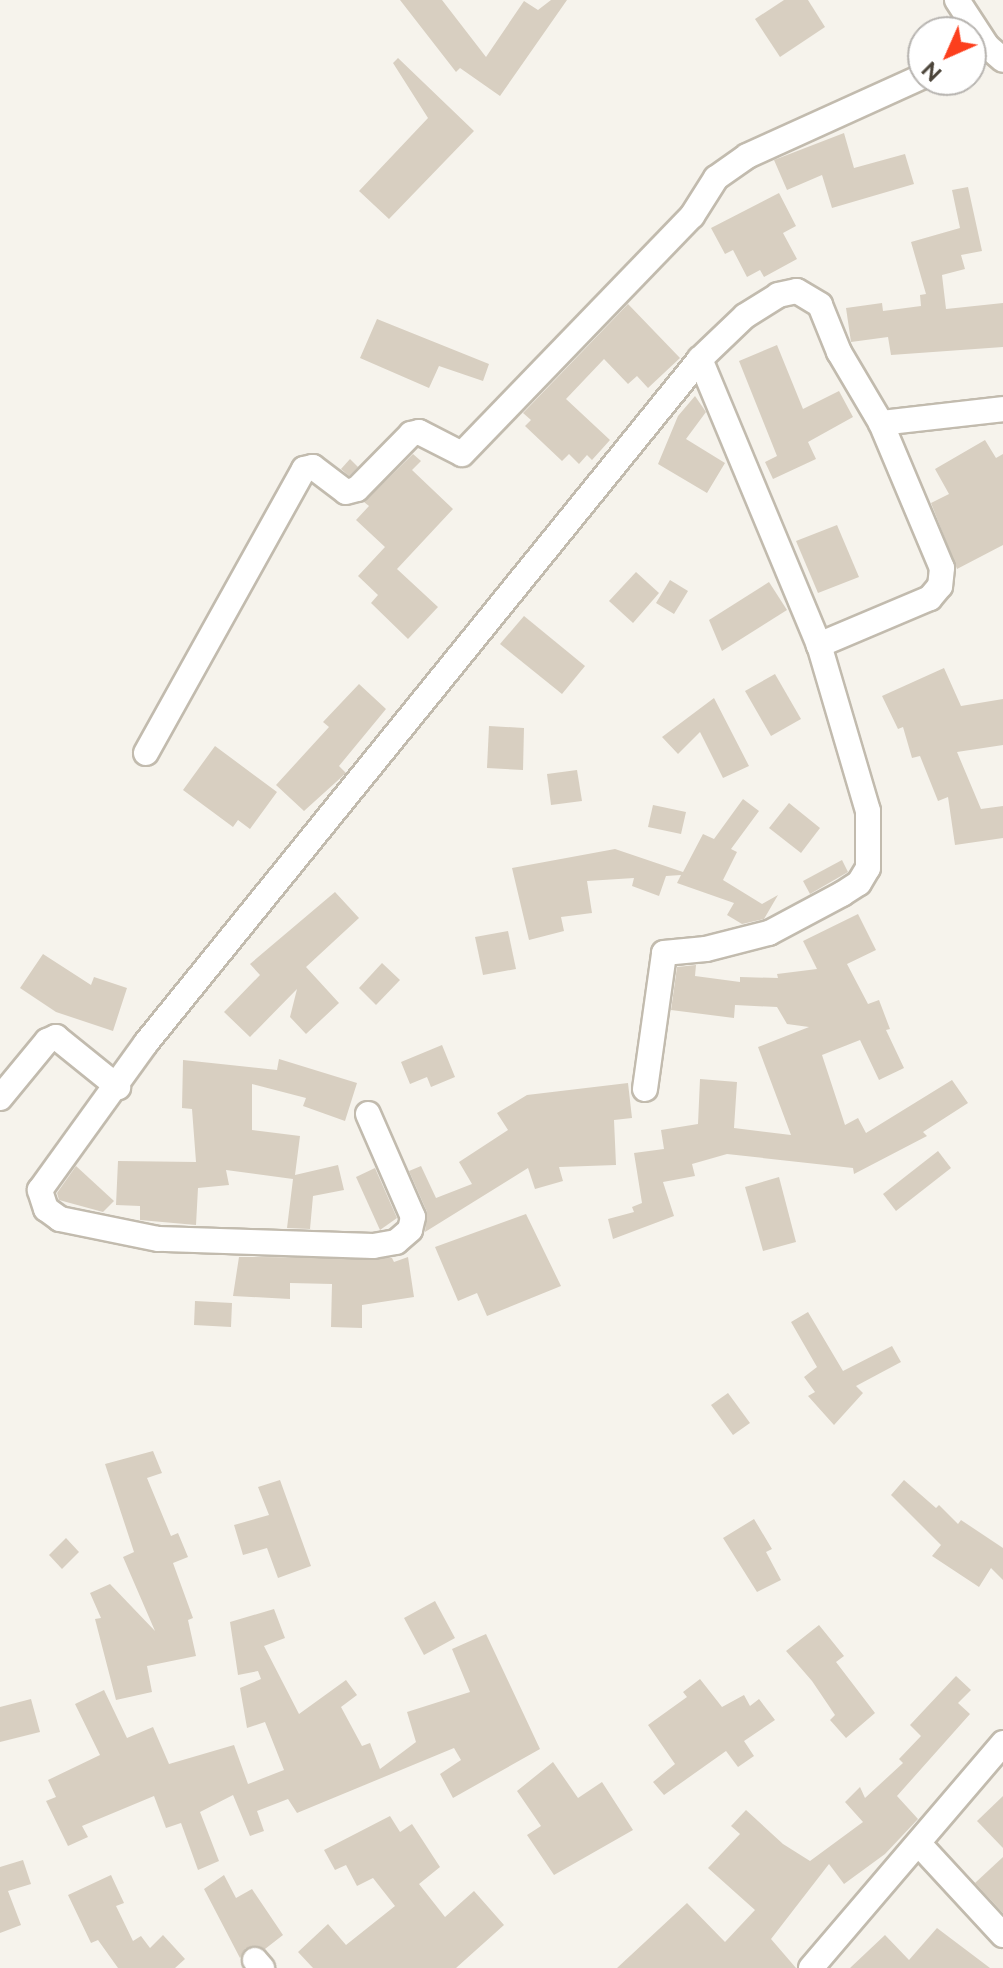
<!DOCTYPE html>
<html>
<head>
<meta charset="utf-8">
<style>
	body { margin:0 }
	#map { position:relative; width:1003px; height:1968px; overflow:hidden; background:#f6f3ec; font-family:Raleway,sans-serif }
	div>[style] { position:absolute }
	.building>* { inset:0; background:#d8cfc1 }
	.roads { filter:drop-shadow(2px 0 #c2bbae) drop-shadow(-2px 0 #c2bbae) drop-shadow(0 2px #c2bbae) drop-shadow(0 -2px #c2bbae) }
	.minor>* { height:24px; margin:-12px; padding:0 12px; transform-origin:12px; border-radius:12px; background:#fff }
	span { translate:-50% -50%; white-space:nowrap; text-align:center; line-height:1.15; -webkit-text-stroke:6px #fff; paint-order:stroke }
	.north { position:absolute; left:907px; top:16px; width:80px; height:80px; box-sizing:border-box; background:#fff; border:2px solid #b7b4b0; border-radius:50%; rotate:225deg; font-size:22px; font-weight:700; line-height:32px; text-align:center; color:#4b4439 }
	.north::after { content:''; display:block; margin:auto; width:28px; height:36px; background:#fc3f1d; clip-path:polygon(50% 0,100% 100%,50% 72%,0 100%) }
</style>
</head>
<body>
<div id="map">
	<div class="building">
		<i style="clip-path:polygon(400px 0,442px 0,486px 57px,524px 1px,538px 10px,551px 0,567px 0,500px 96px,460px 68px,456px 72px)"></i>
		<i style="clip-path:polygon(784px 0,808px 0,825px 27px,780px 57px,755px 19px)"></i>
		<i style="clip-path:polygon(398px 58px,474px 131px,389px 219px,359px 191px,428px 118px,393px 63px)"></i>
		<i style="clip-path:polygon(844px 133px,854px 168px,905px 154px,914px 184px,832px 208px,822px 175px,787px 190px,774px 160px)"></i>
		<i style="clip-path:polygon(968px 187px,982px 251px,961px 255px,965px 269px,942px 275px,946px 309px,1003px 303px,1003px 347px,891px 355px,888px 337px,851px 342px,846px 308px,882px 303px,883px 311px,921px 306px,920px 295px,926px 294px,911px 242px,960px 228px,952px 190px)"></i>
		<i style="clip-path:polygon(779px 193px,796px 226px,783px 233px,797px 259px,764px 277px,760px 270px,747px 277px,733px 250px,725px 254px,711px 228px)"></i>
		<i style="clip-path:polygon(628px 304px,680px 358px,648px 388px,637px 376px,628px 384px,604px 359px,566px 399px,610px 440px,592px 460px,587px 455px,579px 464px,569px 454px,562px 461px,525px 426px,531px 420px,523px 413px)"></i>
		<i style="clip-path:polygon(377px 319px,489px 364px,483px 381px,439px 366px,429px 388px,360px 358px)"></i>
		<i style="clip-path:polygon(777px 345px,803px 409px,839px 391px,853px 417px,808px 442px,816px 459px,773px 479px,765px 462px,777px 456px,739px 361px)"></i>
		<i style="clip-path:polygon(695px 396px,706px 412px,686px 439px,725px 463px,707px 493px,658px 464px,678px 416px)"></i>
		<i style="clip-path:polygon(985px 440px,996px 458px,1003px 454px,1003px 545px,957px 569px,931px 503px,949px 494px,935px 469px)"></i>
		<i style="clip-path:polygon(413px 454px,421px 461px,412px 470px,453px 509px,397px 569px,438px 607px,408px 639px,371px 603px,378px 595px,358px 576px,385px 547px,356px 520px,369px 506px,364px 502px)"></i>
		<i style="clip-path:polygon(350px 459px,358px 467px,349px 476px,341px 469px)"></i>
		<i style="clip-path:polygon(837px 525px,859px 577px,818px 593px,796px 541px)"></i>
		<i style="clip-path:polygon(636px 572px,659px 593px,633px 623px,609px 601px)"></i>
		<i style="clip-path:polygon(670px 580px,688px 591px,674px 614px,656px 603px)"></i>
		<i style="clip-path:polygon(769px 582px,787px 610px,722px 651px,709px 620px)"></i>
		<i style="clip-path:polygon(524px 616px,585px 666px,562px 694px,500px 644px)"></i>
		<i style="clip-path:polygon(944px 668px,961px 706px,1003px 699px,1003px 745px,957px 752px,981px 809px,1003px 806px,1003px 838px,955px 845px,948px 797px,938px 801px,920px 756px,912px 758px,903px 727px,898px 729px,882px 696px)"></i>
		<i style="clip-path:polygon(775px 674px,801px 719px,771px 736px,745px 691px)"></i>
		<i style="clip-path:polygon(359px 684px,386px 709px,339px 766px,346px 773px,304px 811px,276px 785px,329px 727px,323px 722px)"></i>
		<i style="clip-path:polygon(714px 698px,749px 766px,723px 778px,700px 732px,678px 754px,662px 737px)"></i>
		<i style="clip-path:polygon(489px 726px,524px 728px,523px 770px,487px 768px)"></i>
		<i style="clip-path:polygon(215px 746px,277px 792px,250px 829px,238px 820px,233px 827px,183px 790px)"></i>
		<i style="clip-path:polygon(577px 770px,582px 801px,551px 805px,547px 774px)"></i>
		<i style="clip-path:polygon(743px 799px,759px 811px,731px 849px,737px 852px,723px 880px,762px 904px,778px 895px,764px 919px,742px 924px,727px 915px,734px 903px,677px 883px,681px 875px,666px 876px,659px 896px,632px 886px,634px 878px,587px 881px,592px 913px,561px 917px,564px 931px,529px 940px,512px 868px,615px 849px,683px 872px,703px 834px,714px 839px)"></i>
		<i style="clip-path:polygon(789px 803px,820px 828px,801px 853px,769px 828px)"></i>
		<i style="clip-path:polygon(653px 805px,686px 812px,681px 834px,648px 827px)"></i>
		<i style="clip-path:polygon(842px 860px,848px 872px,810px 894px,803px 881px)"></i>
		<i style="clip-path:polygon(335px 892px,359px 918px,306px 967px,339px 1003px,306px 1034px,290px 1017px,297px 989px,250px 1037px,224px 1012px,260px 975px,250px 964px)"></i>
		<i style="clip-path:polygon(858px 914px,876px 950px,847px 964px,868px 1004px,879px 1000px,890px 1029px,886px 1030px,904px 1068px,879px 1080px,860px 1040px,822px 1055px,845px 1125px,858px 1118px,866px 1133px,952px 1080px,968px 1103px,923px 1132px,927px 1136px,854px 1174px,853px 1168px,727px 1154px,692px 1164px,695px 1176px,663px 1182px,674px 1216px,613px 1239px,608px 1219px,634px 1212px,632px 1207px,642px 1203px,634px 1153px,664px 1149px,661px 1130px,698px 1124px,700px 1079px,737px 1082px,734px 1128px,791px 1135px,758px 1047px,809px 1027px,787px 1024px,777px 1007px,735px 1005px,734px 1018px,671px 1010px,677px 967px,696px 965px,695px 976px,740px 982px,740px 977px,778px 978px,777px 974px,817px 969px,803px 941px)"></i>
		<i style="clip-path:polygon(508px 931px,516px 969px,483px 975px,475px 937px)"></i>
		<i style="clip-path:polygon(43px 954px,91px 985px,94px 977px,127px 988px,113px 1031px,56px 1012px,20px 988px)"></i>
		<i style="clip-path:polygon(382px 963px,400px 980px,376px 1005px,359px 988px)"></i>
		<i style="clip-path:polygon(442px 1045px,455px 1077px,431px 1087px,427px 1077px,410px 1084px,401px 1062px)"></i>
		<i style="clip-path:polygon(279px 1059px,357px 1083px,345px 1121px,303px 1106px,306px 1098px,252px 1084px,252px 1130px,300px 1136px,295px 1175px,338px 1165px,344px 1190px,313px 1196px,310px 1229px,287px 1228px,293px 1179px,226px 1170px,229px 1185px,198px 1188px,196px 1225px,140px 1220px,140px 1206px,116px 1205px,118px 1161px,196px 1162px,192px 1109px,182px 1108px,183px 1060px,277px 1070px)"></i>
		<i style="clip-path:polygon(628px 1083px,632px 1118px,614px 1120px,616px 1165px,559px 1167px,563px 1181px,535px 1189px,528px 1168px,425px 1232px,427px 1212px,409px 1171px,421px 1166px,436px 1198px,472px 1184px,459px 1162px,508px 1130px,497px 1113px,527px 1095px)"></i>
		<i style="clip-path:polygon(938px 1151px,951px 1168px,896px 1211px,883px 1194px)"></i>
		<i style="clip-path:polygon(76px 1166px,114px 1201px,103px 1212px,59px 1200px,57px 1193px)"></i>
		<i style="clip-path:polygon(375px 1168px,397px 1218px,380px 1230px,356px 1177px)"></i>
		<i style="clip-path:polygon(779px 1177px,796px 1242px,763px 1251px,745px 1187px)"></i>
		<i style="clip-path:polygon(526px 1214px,561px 1286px,487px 1316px,477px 1293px,458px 1301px,435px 1247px)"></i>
		<i style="clip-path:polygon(239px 1257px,392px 1258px,394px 1262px,408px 1257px,414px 1297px,362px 1305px,362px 1328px,331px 1327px,332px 1284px,290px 1283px,290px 1299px,233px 1296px)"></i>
		<i style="clip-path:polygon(195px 1301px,232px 1303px,231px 1327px,194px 1325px)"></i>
		<i style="clip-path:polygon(808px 1312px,843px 1371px,892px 1346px,901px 1362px,856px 1386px,863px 1393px,834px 1425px,808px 1396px,815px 1392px,804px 1377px,817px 1367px,791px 1322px)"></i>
		<i style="clip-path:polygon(728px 1393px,750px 1423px,733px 1435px,711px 1405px)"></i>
		<i style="clip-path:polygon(153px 1451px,162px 1473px,147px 1478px,171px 1536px,178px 1533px,188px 1557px,173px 1563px,193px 1618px,188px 1620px,196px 1656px,147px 1666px,152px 1692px,116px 1700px,95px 1619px,101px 1618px,90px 1593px,110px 1584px,155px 1631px,123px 1557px,134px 1552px,105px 1464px)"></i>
		<i style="clip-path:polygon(280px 1480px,311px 1566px,278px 1578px,267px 1548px,243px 1555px,234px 1525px,269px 1515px,258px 1487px)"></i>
		<i style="clip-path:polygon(904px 1480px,936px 1508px,939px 1505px,958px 1524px,961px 1520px,1003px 1548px,1003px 1580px,991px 1568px,979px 1587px,932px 1556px,941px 1545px,891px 1495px)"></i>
		<i style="clip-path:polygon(754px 1519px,772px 1549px,766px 1552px,781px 1580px,757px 1592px,723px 1538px)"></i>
		<i style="clip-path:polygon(66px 1538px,79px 1552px,62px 1569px,49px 1555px)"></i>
		<i style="clip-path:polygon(435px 1601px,455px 1638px,424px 1655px,404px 1618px)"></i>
		<i style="clip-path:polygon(274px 1609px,285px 1638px,264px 1646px,299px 1714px,346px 1680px,357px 1695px,341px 1707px,362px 1746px,370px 1743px,380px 1769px,416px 1742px,407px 1712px,470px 1692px,452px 1649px,486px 1634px,540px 1749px,453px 1798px,440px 1774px,461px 1760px,454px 1748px,297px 1813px,288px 1799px,257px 1811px,264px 1831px,250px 1836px,233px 1795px,200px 1812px,219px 1861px,198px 1870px,181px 1823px,166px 1828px,154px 1796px,82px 1826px,88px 1837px,68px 1846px,46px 1801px,56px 1797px,48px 1780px,100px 1755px,75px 1704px,104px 1690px,127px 1738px,153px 1727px,169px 1764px,234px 1745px,248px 1784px,284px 1770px,265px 1722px,247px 1728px,240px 1688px,261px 1679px,258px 1671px,238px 1675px,230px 1622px)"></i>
		<i style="clip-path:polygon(819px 1625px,844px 1656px,836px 1662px,875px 1713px,846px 1738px,830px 1720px,835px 1715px,812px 1681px,786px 1651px)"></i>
		<i style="clip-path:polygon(956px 1676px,971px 1690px,958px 1703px,970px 1714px,897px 1796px,918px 1819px,885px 1854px,844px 1884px,829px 1864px,771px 1939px,796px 1968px,617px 1968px,687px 1903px,725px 1942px,755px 1910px,708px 1868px,740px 1834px,731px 1826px,746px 1810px,783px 1844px,810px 1861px,863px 1822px,845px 1802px,860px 1787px,865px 1798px,903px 1763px,899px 1759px,921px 1736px,910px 1725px)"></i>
		<i style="clip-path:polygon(700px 1679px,722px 1707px,744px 1695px,750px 1706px,759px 1699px,775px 1720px,744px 1741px,754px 1756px,738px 1767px,726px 1751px,664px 1795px,653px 1782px,675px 1764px,648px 1725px,687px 1697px,683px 1692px)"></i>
		<i style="clip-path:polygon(31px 1699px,40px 1732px,0 1742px,0 1707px)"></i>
		<i style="clip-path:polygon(553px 1762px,578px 1798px,602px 1782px,633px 1830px,554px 1875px,527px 1835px,541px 1826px,517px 1791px)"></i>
		<i style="clip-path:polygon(1003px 1796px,1003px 1848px,977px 1821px)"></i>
		<i style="clip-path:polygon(390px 1816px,400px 1832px,412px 1824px,440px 1867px,419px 1884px,445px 1917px,474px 1891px,504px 1925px,456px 1968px,313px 1968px,298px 1952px,328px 1924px,346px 1945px,395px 1906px,373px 1878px,357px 1886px,346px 1865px,335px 1870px,324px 1850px)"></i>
		<i style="clip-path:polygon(1003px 1857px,1003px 1913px,975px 1883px)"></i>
		<i style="clip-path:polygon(23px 1860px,31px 1884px,8px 1891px,21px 1925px,0 1933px,0 1867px)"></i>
		<i style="clip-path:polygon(111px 1875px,124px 1903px,116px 1906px,133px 1941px,141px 1936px,150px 1948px,163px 1935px,185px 1959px,175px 1968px,118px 1968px,98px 1940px,91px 1943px,68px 1895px)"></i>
		<i style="clip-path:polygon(224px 1875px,236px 1898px,252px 1889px,283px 1935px,265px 1949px,246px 1948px,240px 1958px,204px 1889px)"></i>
		<i style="clip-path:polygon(937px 1928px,990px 1968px,850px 1968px,885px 1935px,909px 1960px)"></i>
	</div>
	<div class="roads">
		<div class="minor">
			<i style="left:957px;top:0;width:55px;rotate:56.9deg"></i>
			<i style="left:987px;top:46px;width:21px;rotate:41deg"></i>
			<i style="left:881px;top:423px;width:123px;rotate:-6.5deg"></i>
			<i style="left:146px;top:753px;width:325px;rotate:-60.9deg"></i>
			<i style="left:304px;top:469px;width:9px;rotate:-13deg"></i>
			<i style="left:313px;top:467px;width:41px;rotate:37.1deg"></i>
			<i style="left:346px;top:492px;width:11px;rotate:-15deg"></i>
			<i style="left:357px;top:489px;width:77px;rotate:-45.5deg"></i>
			<i style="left:411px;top:434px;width:8px;rotate:-14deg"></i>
			<i style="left:419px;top:432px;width:48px;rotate:27.1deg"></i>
			<i style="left:462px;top:454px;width:331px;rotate:-46deg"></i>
			<i style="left:692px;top:216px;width:45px;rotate:-57.7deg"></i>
			<i style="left:716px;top:178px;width:38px;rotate:-35deg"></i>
			<i style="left:747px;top:156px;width:193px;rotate:-24.4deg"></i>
			<i style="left:645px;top:1089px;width:137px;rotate:-82deg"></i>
			<i style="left:664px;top:953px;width:42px;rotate:-5.4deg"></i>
			<i style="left:706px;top:949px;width:65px;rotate:-14.3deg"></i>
			<i style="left:769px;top:933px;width:83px;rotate:-28.1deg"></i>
			<i style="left:842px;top:894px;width:20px;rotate:-33deg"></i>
			<i style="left:859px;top:883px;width:17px;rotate:-59deg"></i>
			<i style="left:868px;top:868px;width:57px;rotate:-90deg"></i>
			<i style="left:868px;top:811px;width:173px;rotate:-106.4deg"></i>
			<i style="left:819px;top:645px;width:310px;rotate:-112.6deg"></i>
			<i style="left:0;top:1098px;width:74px;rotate:-50.5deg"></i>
			<i style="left:47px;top:1041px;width:10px;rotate:-24deg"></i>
			<i style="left:56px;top:1037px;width:80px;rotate:38.9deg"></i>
			<i style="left:368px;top:1114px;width:112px;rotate:66.4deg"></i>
			<i style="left:413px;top:1217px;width:13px;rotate:103deg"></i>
			<i style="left:410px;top:1230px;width:18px;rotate:139deg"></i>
			<i style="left:396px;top:1242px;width:23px;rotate:170deg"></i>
			<i style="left:373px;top:1246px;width:215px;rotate:-178.1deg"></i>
			<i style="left:158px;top:1239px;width:100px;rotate:-168.5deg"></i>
			<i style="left:60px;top:1219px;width:17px;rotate:-144deg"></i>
			<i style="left:46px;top:1209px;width:20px;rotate:-108deg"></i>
			<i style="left:40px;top:1190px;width:181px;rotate:-54.2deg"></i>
			<i style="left:146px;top:1043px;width:880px;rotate:-50.99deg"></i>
			<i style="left:700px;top:359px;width:62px;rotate:-43.7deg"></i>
			<i style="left:745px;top:316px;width:39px;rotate:-32deg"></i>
			<i style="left:778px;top:295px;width:19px;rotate:-12deg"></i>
			<i style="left:797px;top:291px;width:27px;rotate:31deg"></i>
			<i style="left:820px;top:305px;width:51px;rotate:68deg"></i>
			<i style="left:839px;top:352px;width:82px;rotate:59.4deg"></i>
			<i style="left:881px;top:423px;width:157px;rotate:67.2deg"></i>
			<i style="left:942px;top:568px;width:18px;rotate:96deg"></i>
			<i style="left:940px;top:586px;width:16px;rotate:130deg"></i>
			<i style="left:930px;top:598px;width:121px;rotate:157.1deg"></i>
			<i style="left:919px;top:1844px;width:124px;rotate:47.3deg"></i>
			<i style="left:255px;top:1960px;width:11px;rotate:49deg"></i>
			<i style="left:811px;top:1968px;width:296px;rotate:-49.5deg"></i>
		</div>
	</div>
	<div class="north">N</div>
</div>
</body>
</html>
